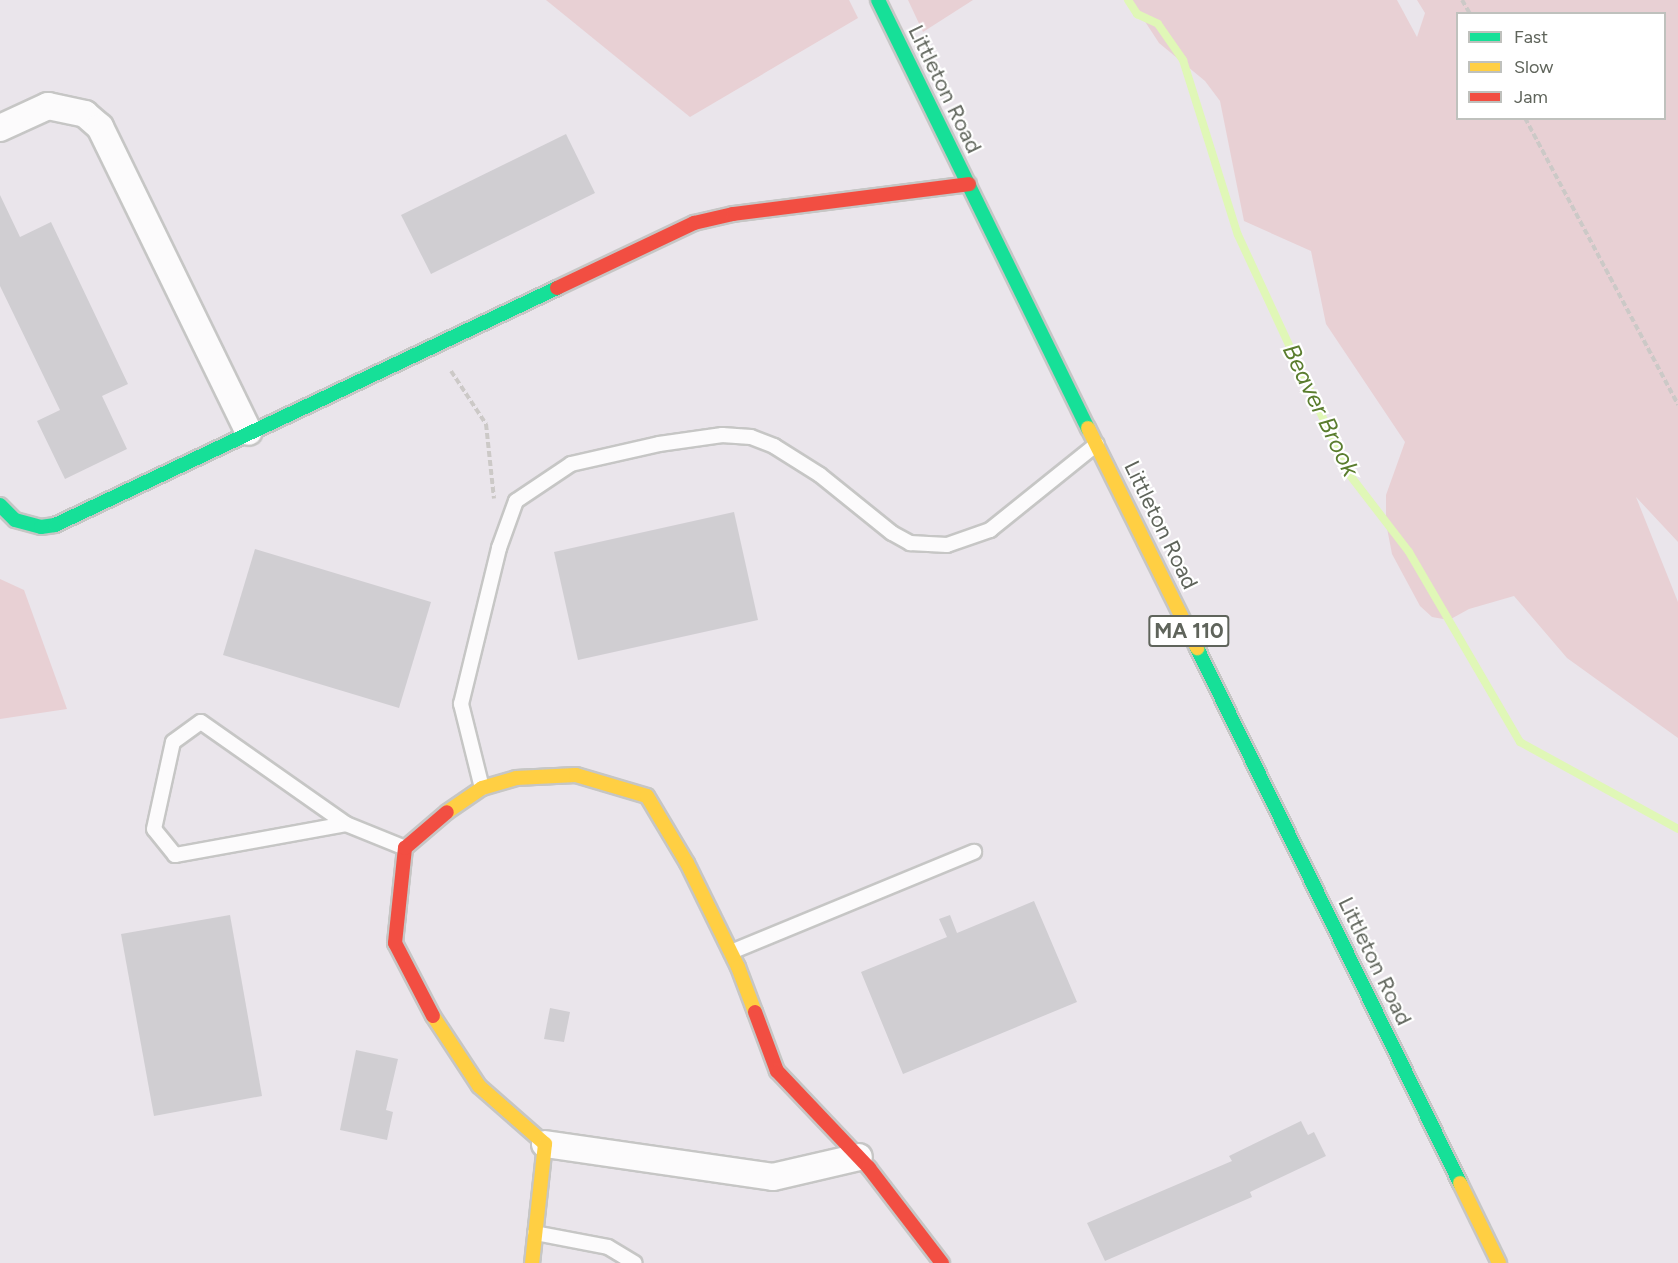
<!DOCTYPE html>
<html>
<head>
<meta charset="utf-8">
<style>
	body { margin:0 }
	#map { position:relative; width:1678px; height:1263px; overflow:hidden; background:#eae5eb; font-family:Figtree,sans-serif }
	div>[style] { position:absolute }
	.green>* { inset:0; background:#e8d0d4 }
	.stream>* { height:8px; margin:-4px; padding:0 4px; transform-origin:4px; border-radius:4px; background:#e0f7b7 }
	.building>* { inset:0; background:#d0ced2 }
	.path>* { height:4px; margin-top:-2px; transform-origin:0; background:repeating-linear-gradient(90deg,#ccc9c7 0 6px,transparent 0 9px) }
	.roads { filter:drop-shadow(2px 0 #c6c6c5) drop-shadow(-2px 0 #c6c6c5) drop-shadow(0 2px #c6c6c5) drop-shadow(0 -2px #c6c6c5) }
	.lane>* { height:14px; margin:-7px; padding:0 7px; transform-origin:7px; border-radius:7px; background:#fcfbfc }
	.street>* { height:26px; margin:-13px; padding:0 13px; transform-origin:13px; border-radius:13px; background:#fcfbfc }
	.fast>* { height:14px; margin:-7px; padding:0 7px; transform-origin:7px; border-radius:7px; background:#16e098 }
	.slow>* { height:14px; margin:-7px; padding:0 7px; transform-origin:7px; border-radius:7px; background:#ffcf43 }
	.jam>* { height:14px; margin:-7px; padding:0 7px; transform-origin:7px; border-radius:7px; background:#f24e42 }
	span { translate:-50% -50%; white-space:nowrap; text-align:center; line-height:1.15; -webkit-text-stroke:4.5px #fff; paint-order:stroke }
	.shield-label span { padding:2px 4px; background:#fff; border:2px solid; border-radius:4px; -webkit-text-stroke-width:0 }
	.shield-label { font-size:21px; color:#5f645b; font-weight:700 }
	.street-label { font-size:22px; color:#5f645b }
	.water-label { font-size:24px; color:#5a7d2e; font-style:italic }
	.legend { position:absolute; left:1456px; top:12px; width:210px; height:108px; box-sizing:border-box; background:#fff; border:2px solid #bfc1bd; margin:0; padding:8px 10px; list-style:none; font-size:18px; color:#5f645b }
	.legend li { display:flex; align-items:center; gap:12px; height:30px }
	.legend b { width:30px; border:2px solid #bfc1bd }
</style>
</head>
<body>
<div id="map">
	<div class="green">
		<i style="clip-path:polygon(546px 0,849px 0,858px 18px,690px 117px)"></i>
		<i style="clip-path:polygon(908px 0,973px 0,923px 32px)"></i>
		<i style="clip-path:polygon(evenodd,1131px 0,1397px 0,1417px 37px,1425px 13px,1417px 0,1678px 0,1678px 542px,1636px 497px,1678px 602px,1678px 738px,1567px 658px,1514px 596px,1469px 609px,1449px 620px,1432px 617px,1420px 606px,1392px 554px,1386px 523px,1386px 495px,1405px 442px,1326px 324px,1311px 251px,1244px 221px,1220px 101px,1205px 81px,1159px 43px,1131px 0,1458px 14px,1664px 14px,1664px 118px,1458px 118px,1458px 14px)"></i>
		<i style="clip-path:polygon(0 579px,24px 590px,67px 709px,0 719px)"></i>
	</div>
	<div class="stream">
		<i style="left:1128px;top:0;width:17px;rotate:57deg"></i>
		<i style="left:1137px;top:14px;width:23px;rotate:25deg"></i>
		<i style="left:1158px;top:24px;width:44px;rotate:55.2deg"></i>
		<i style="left:1183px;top:60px;width:183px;rotate:72.6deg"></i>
		<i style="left:1238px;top:235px;width:264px;rotate:65.1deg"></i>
		<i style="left:1349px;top:474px;width:98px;rotate:52.4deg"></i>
		<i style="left:1409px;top:552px;width:220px;rotate:59.7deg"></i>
		<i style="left:1520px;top:742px;width:180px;rotate:28.8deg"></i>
	</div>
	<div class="building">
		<i style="clip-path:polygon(566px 134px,595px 193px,431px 274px,401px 215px)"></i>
		<i style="clip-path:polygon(0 195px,20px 237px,51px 222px,128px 384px,102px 396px,127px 449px,65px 479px,37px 421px,60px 410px,0 286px)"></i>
		<i style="clip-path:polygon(734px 512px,758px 620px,578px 660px,554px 552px)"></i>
		<i style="clip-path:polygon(255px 549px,431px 602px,399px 708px,223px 655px)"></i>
		<i style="clip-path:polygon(1034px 901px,1077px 1002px,903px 1074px,861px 972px,947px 937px,939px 919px,950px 915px,957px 933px)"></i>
		<i style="clip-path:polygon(230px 915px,262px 1096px,154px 1116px,121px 934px)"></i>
		<i style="clip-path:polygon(550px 1008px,570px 1012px,564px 1042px,544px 1039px)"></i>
		<i style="clip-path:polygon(356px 1050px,398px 1059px,386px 1110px,393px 1112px,387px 1140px,340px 1130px)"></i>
		<i style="clip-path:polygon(1301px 1121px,1308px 1135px,1314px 1132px,1326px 1156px,1250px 1192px,1252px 1197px,1105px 1261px,1087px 1223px,1232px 1161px,1229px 1156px)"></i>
	</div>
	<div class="path">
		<i style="left:1462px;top:0;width:16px;rotate:60deg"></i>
		<i style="left:1525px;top:118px;width:325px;rotate:61.9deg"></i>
		<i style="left:451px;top:371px;width:64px;rotate:56.6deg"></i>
		<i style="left:486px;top:424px;width:75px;rotate:83.9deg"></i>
	</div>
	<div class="roads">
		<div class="lane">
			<i style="left:482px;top:788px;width:87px;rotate:-104deg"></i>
			<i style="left:461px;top:704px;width:161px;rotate:-76.3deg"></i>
			<i style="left:499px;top:548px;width:50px;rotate:-70.1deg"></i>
			<i style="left:516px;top:501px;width:66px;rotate:-33.9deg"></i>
			<i style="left:571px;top:464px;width:90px;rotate:-12.8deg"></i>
			<i style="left:659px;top:444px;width:64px;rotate:-8.1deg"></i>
			<i style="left:722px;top:435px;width:29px;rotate:4deg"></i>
			<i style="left:751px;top:437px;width:25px;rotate:21deg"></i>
			<i style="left:774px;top:446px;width:54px;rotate:32.2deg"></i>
			<i style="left:820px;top:475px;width:92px;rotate:38.9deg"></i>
			<i style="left:892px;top:533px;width:21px;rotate:29deg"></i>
			<i style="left:910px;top:543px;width:37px;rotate:3deg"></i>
			<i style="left:947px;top:545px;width:46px;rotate:-19.2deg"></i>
			<i style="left:990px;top:530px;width:137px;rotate:-38.8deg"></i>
			<i style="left:346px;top:824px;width:174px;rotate:169.7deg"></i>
			<i style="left:175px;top:855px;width:33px;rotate:-129deg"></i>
			<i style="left:154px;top:829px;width:89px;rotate:-77.7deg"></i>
			<i style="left:173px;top:742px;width:34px;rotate:-36deg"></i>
			<i style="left:201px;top:722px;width:177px;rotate:35.1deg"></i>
			<i style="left:346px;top:824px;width:64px;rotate:22.1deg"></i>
			<i style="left:731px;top:952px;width:263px;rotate:-22.4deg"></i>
			<i style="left:535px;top:1233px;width:74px;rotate:10.9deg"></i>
			<i style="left:608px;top:1247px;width:31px;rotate:31deg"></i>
		</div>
		<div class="street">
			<i style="left:0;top:128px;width:53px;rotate:-24.6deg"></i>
			<i style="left:48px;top:106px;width:38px;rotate:12deg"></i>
			<i style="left:85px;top:114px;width:20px;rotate:41deg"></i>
			<i style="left:100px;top:127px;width:339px;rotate:64deg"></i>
			<i style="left:545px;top:1144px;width:230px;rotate:8.2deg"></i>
			<i style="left:773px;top:1177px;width:88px;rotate:-13.1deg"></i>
		</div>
		<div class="fast">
			<i style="left:878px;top:0;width:477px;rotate:63.9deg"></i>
			<i style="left:0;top:505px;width:21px;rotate:45deg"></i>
			<i style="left:15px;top:520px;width:27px;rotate:15deg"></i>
			<i style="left:41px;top:527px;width:14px;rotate:-8deg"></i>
			<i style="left:55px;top:525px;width:555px;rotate:-25.27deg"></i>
			<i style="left:1197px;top:648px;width:596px;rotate:63.82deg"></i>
		</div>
		<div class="slow">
			<i style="left:1088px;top:428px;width:246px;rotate:63.6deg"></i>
			<i style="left:447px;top:812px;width:42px;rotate:-34.4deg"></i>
			<i style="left:482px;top:788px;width:35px;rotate:-16deg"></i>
			<i style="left:516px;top:778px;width:60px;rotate:-2.9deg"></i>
			<i style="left:576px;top:775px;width:74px;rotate:16.5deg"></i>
			<i style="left:647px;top:796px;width:78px;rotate:59.2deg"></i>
			<i style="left:687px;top:863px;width:116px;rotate:63.9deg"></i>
			<i style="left:738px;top:967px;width:48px;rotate:69.3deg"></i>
			<i style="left:433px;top:1016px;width:84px;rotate:56.7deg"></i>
			<i style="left:479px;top:1086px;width:88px;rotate:41.3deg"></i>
			<i style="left:545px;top:1144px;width:120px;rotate:96.2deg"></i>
			<i style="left:1460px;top:1183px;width:89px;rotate:64deg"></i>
		</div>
		<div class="jam">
			<i style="left:557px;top:288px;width:152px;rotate:-25.4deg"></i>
			<i style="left:694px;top:223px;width:40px;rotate:-13deg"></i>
			<i style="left:733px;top:214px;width:238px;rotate:-7.2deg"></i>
			<i style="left:755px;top:1012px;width:63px;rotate:69.6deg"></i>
			<i style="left:777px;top:1071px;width:134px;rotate:46.5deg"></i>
			<i style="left:869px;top:1168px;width:120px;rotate:52.5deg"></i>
			<i style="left:433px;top:1016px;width:82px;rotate:-117.5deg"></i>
			<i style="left:395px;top:943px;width:96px;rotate:-84deg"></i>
			<i style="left:405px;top:848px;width:55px;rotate:-40.6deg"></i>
		</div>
	</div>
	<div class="shield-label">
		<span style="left:1189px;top:631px">MA 110</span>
	</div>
	<div class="street-label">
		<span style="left:945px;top:89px;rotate:64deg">Littleton Road</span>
		<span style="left:1161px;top:525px;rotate:64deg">Littleton Road</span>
		<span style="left:1375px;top:961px;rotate:64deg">Littleton Road</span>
	</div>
	<div class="water-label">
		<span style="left:1321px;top:410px;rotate:64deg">Beaver Brook</span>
	</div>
	<ul class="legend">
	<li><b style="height:8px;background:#16e098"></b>Fast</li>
	<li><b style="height:8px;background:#ffcf43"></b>Slow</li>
	<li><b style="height:8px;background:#f24e42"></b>Jam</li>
	</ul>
</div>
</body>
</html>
